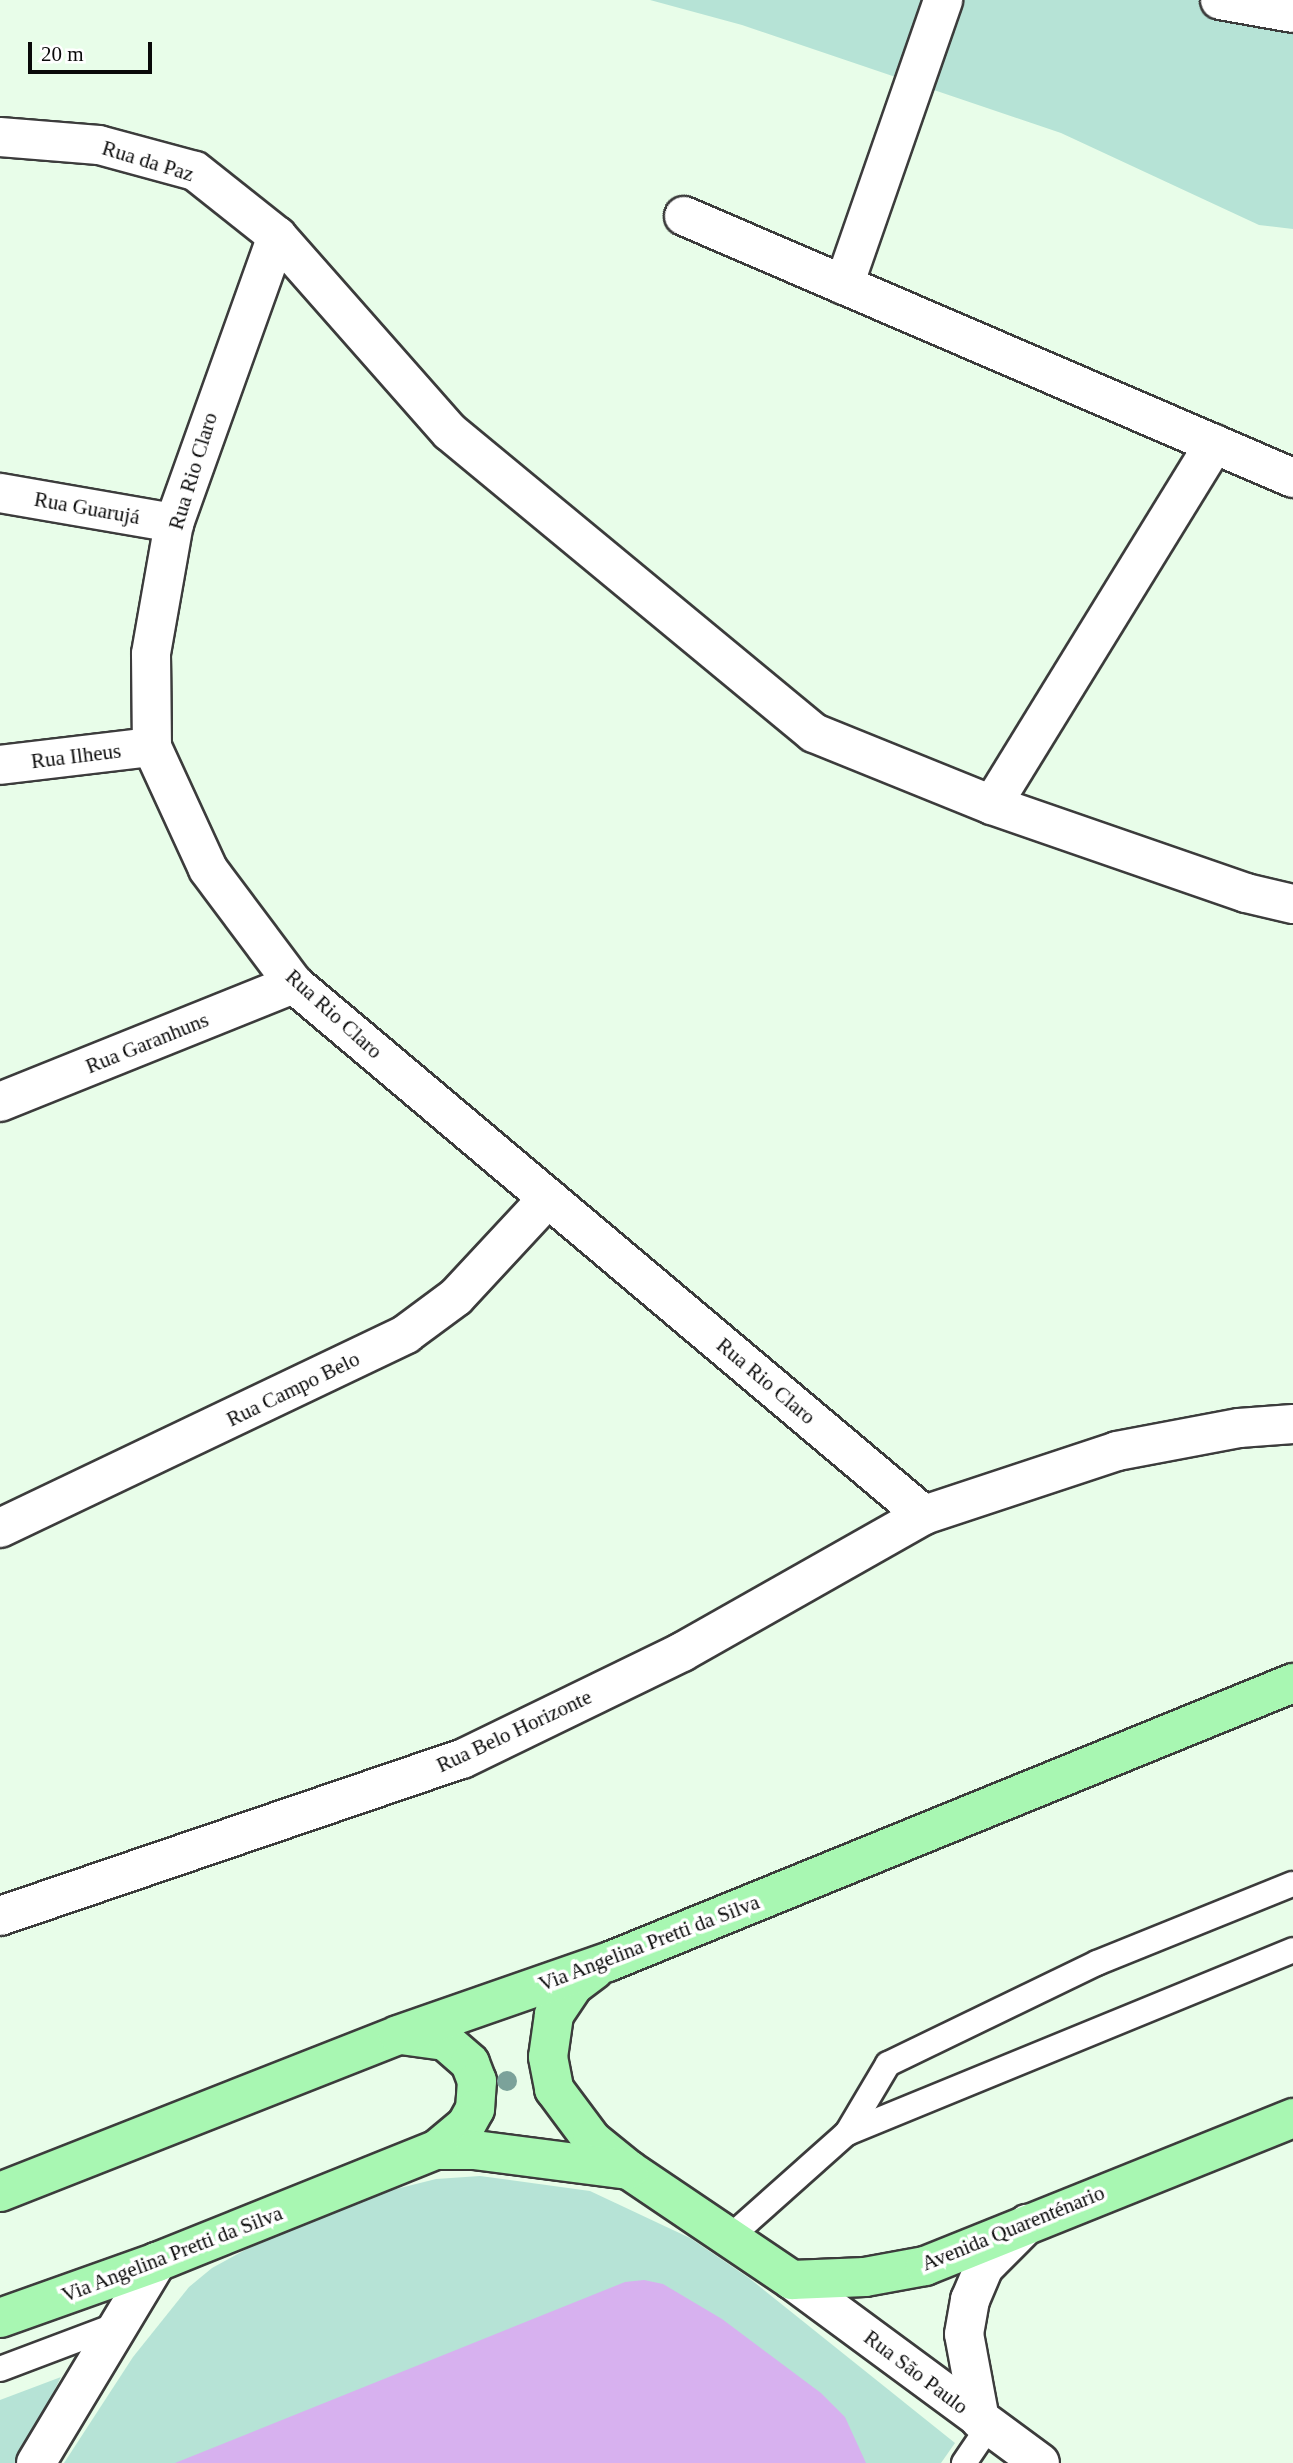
<!DOCTYPE html>
<html>
<head>
<meta charset="utf-8">
<style>
	body { margin:0 }
	#map { position:relative; width:1293px; height:2463px; overflow:hidden; background:#e8fde9; font-family:"Times New Roman",serif }
	div>[style] { position:absolute }
	.green>* { inset:0; background:#b6e3d6 }
	.water>* { inset:0; background:#d7b1ef }
	.roads { filter:drop-shadow(2px 0 #3c3c3c) drop-shadow(-2px 0 #3c3c3c) drop-shadow(0 2px #3c3c3c) drop-shadow(0 -2px #3c3c3c) }
	.lane>* { height:24px; margin:-12px; padding:0 12px; transform-origin:12px; border-radius:12px; background:#fff }
	.street>* { height:38px; margin:-19px; padding:0 19px; transform-origin:19px; border-radius:19px; background:#fff }
	.secondary>* { height:38px; margin:-19px; padding:0 19px; transform-origin:19px; border-radius:19px; background:#a8f7b2 }
	.trees>* { width:20px; height:20px; margin:-10px; border-radius:50%; background:#7ba29a }
	span { translate:-50% -50%; white-space:nowrap; text-align:center; line-height:1.15; -webkit-text-stroke:7px #fff; paint-order:stroke }
	.street-label { font-size:21px; color:#090909 }
	.scale { position:absolute; left:28px; top:42px; width:124px; height:32px; box-sizing:border-box; border:4px solid #090909; border-top:0; padding-left:9px; font-size:21px; line-height:24px; white-space:nowrap; color:#090909; -webkit-text-stroke:5px #fff; paint-order:stroke }
</style>
</head>
<body>
<div id="map">
	<div class="green">
		<i style="clip-path:polygon(650px 0,1293px 0,1293px 229px,1259px 225px,1061px 133px,742px 25px)"></i>
		<i style="clip-path:polygon(480px 2176px,590px 2191px,690px 2238px,749px 2278px,955px 2443px,941px 2463px,64px 2463px,133px 2357px,189px 2287px,212px 2268px,296px 2222px,392px 2190px,436px 2179px)"></i>
		<i style="clip-path:polygon(61px 2377px,18px 2463px,0 2463px,0 2400px)"></i>
	</div>
	<div class="water">
		<i style="clip-path:polygon(644px 2280px,663px 2284px,722px 2319px,821px 2393px,845px 2417px,866px 2463px,175px 2463px,625px 2282px)"></i>
	</div>
	<div class="roads">
		<div class="lane">
			<i style="left:847px;top:2133px;width:482px;rotate:-22.3deg"></i>
			<i style="left:729px;top:2238px;width:158px;rotate:-41.7deg"></i>
			<i style="left:847px;top:2133px;width:80px;rotate:-59.3deg"></i>
			<i style="left:888px;top:2064px;width:232px;rotate:-25.8deg"></i>
			<i style="left:1097px;top:1963px;width:211px;rotate:-22deg"></i>
			<i style="left:0;top:2369px;width:127px;rotate:-20.7deg"></i>
			<i style="left:964px;top:2463px;width:45px;rotate:-56deg"></i>
		</div>
		<div class="street">
			<i style="left:1220px;top:0;width:74px;rotate:10.1deg"></i>
			<i style="left:0;top:137px;width:99px;rotate:4.6deg"></i>
			<i style="left:99px;top:145px;width:99px;rotate:15.2deg"></i>
			<i style="left:195px;top:171px;width:105px;rotate:38.4deg"></i>
			<i style="left:277px;top:236px;width:261px;rotate:48.6deg"></i>
			<i style="left:450px;top:432px;width:472px;rotate:39.6deg"></i>
			<i style="left:814px;top:733px;width:192px;rotate:22deg"></i>
			<i style="left:992px;top:805px;width:269px;rotate:19.1deg"></i>
			<i style="left:1246px;top:893px;width:48px;rotate:13.2deg"></i>
			<i style="left:684px;top:216px;width:663px;rotate:23.28deg"></i>
			<i style="left:277px;top:236px;width:305px;rotate:109.7deg"></i>
			<i style="left:174px;top:523px;width:133px;rotate:100deg"></i>
			<i style="left:151px;top:654px;width:93px;rotate:89.4deg"></i>
			<i style="left:152px;top:747px;width:134px;rotate:65.3deg"></i>
			<i style="left:208px;top:869px;width:144px;rotate:53.2deg"></i>
			<i style="left:294px;top:984px;width:824px;rotate:40.13deg"></i>
			<i style="left:844px;top:285px;width:302px;rotate:-70.8deg"></i>
			<i style="left:0;top:493px;width:177px;rotate:9.8deg"></i>
			<i style="left:0;top:765px;width:153px;rotate:-6.8deg"></i>
			<i style="left:992px;top:805px;width:424px;rotate:-58.4deg"></i>
			<i style="left:0;top:1102px;width:317px;rotate:-21.9deg"></i>
			<i style="left:0;top:1528px;width:450px;rotate:-25.5deg"></i>
			<i style="left:406px;top:1334px;width:62px;rotate:-36.5deg"></i>
			<i style="left:456px;top:1297px;width:135px;rotate:-47.1deg"></i>
			<i style="left:0;top:1916px;width:488px;rotate:-18.8deg"></i>
			<i style="left:462px;top:1759px;width:245px;rotate:-25.9deg"></i>
			<i style="left:682px;top:1652px;width:278px;rotate:-29.5deg"></i>
			<i style="left:924px;top:1515px;width:203px;rotate:-18.3deg"></i>
			<i style="left:1117px;top:1451px;width:124px;rotate:-10.7deg"></i>
			<i style="left:1239px;top:1428px;width:54px;rotate:-4.2deg"></i>
			<i style="left:792px;top:2280px;width:308px;rotate:36.4deg"></i>
			<i style="left:980px;top:2420px;width:87px;rotate:-100.5deg"></i>
			<i style="left:964px;top:2334px;width:35px;rotate:-80deg"></i>
			<i style="left:970px;top:2300px;width:36px;rotate:-67deg"></i>
			<i style="left:984px;top:2267px;width:61px;rotate:-45deg"></i>
			<i style="left:36px;top:2463px;width:235px;rotate:-59deg"></i>
		</div>
		<div class="secondary">
			<i style="left:594px;top:1970px;width:25px;rotate:143deg"></i>
			<i style="left:574px;top:1985px;width:36px;rotate:124deg"></i>
			<i style="left:554px;top:2015px;width:42px;rotate:98.1deg"></i>
			<i style="left:548px;top:2057px;width:33px;rotate:79deg"></i>
			<i style="left:554px;top:2089px;width:64px;rotate:53.3deg"></i>
			<i style="left:592px;top:2140px;width:48px;rotate:39deg"></i>
			<i style="left:629px;top:2170px;width:197px;rotate:34deg"></i>
			<i style="left:792px;top:2280px;width:73px;rotate:-2.4deg"></i>
			<i style="left:865px;top:2277px;width:61px;rotate:-10.4deg"></i>
			<i style="left:925px;top:2266px;width:397px;rotate:-21.9deg"></i>
			<i style="left:401px;top:2035px;width:44px;rotate:7.8deg"></i>
			<i style="left:445px;top:2041px;width:33px;rotate:41deg"></i>
			<i style="left:470px;top:2063px;width:19px;rotate:69deg"></i>
			<i style="left:477px;top:2081px;width:28px;rotate:94deg"></i>
			<i style="left:475px;top:2109px;width:18px;rotate:119deg"></i>
			<i style="left:466px;top:2125px;width:39px;rotate:140deg"></i>
			<i style="left:0;top:2192px;width:428px;rotate:-21.5deg"></i>
			<i style="left:398px;top:2035px;width:222px;rotate:-19.2deg"></i>
			<i style="left:608px;top:1962px;width:740px;rotate:-22.16deg"></i>
			<i style="left:0;top:2318px;width:167px;rotate:-19.6deg"></i>
			<i style="left:157px;top:2262px;width:301px;rotate:-21.9deg"></i>
			<i style="left:436px;top:2150px;width:39px"></i>
			<i style="left:475px;top:2150px;width:155px;rotate:7.4deg"></i>
		</div>
	</div>
	<div class="trees">
		<i style="left:507px;top:2081px"></i>
	</div>
	<div class="street-label">
		<span style="left:148px;top:161px;rotate:17deg">Rua da Paz</span>
		<span style="left:193px;top:471px;rotate:-73deg">Rua Rio Claro</span>
		<span style="left:87px;top:508px;rotate:10deg">Rua Guarujá</span>
		<span style="left:76px;top:756px;rotate:-7deg">Rua Ilheus</span>
		<span style="left:334px;top:1014px;rotate:42deg">Rua Rio Claro</span>
		<span style="left:147px;top:1043px;rotate:-22deg">Rua Garanhuns</span>
		<span style="left:766px;top:1381px;rotate:40deg">Rua Rio Claro</span>
		<span style="left:293px;top:1389px;rotate:-26deg">Rua Campo Belo</span>
		<span style="left:514px;top:1731px;rotate:-25deg">Rua Belo Horizonte</span>
		<span style="left:649px;top:1943px;rotate:-21deg">Via Angelina Pretti da Silva</span>
		<span style="left:1013px;top:2228px;rotate:-22deg">Avenida Quarenténario</span>
		<span style="left:172px;top:2254px;rotate:-21deg">Via Angelina Pretti da Silva</span>
		<span style="left:916px;top:2372px;rotate:37deg">Rua São Paulo</span>
	</div>
	<div class="scale">20 m</div>
</div>
</body>
</html>
